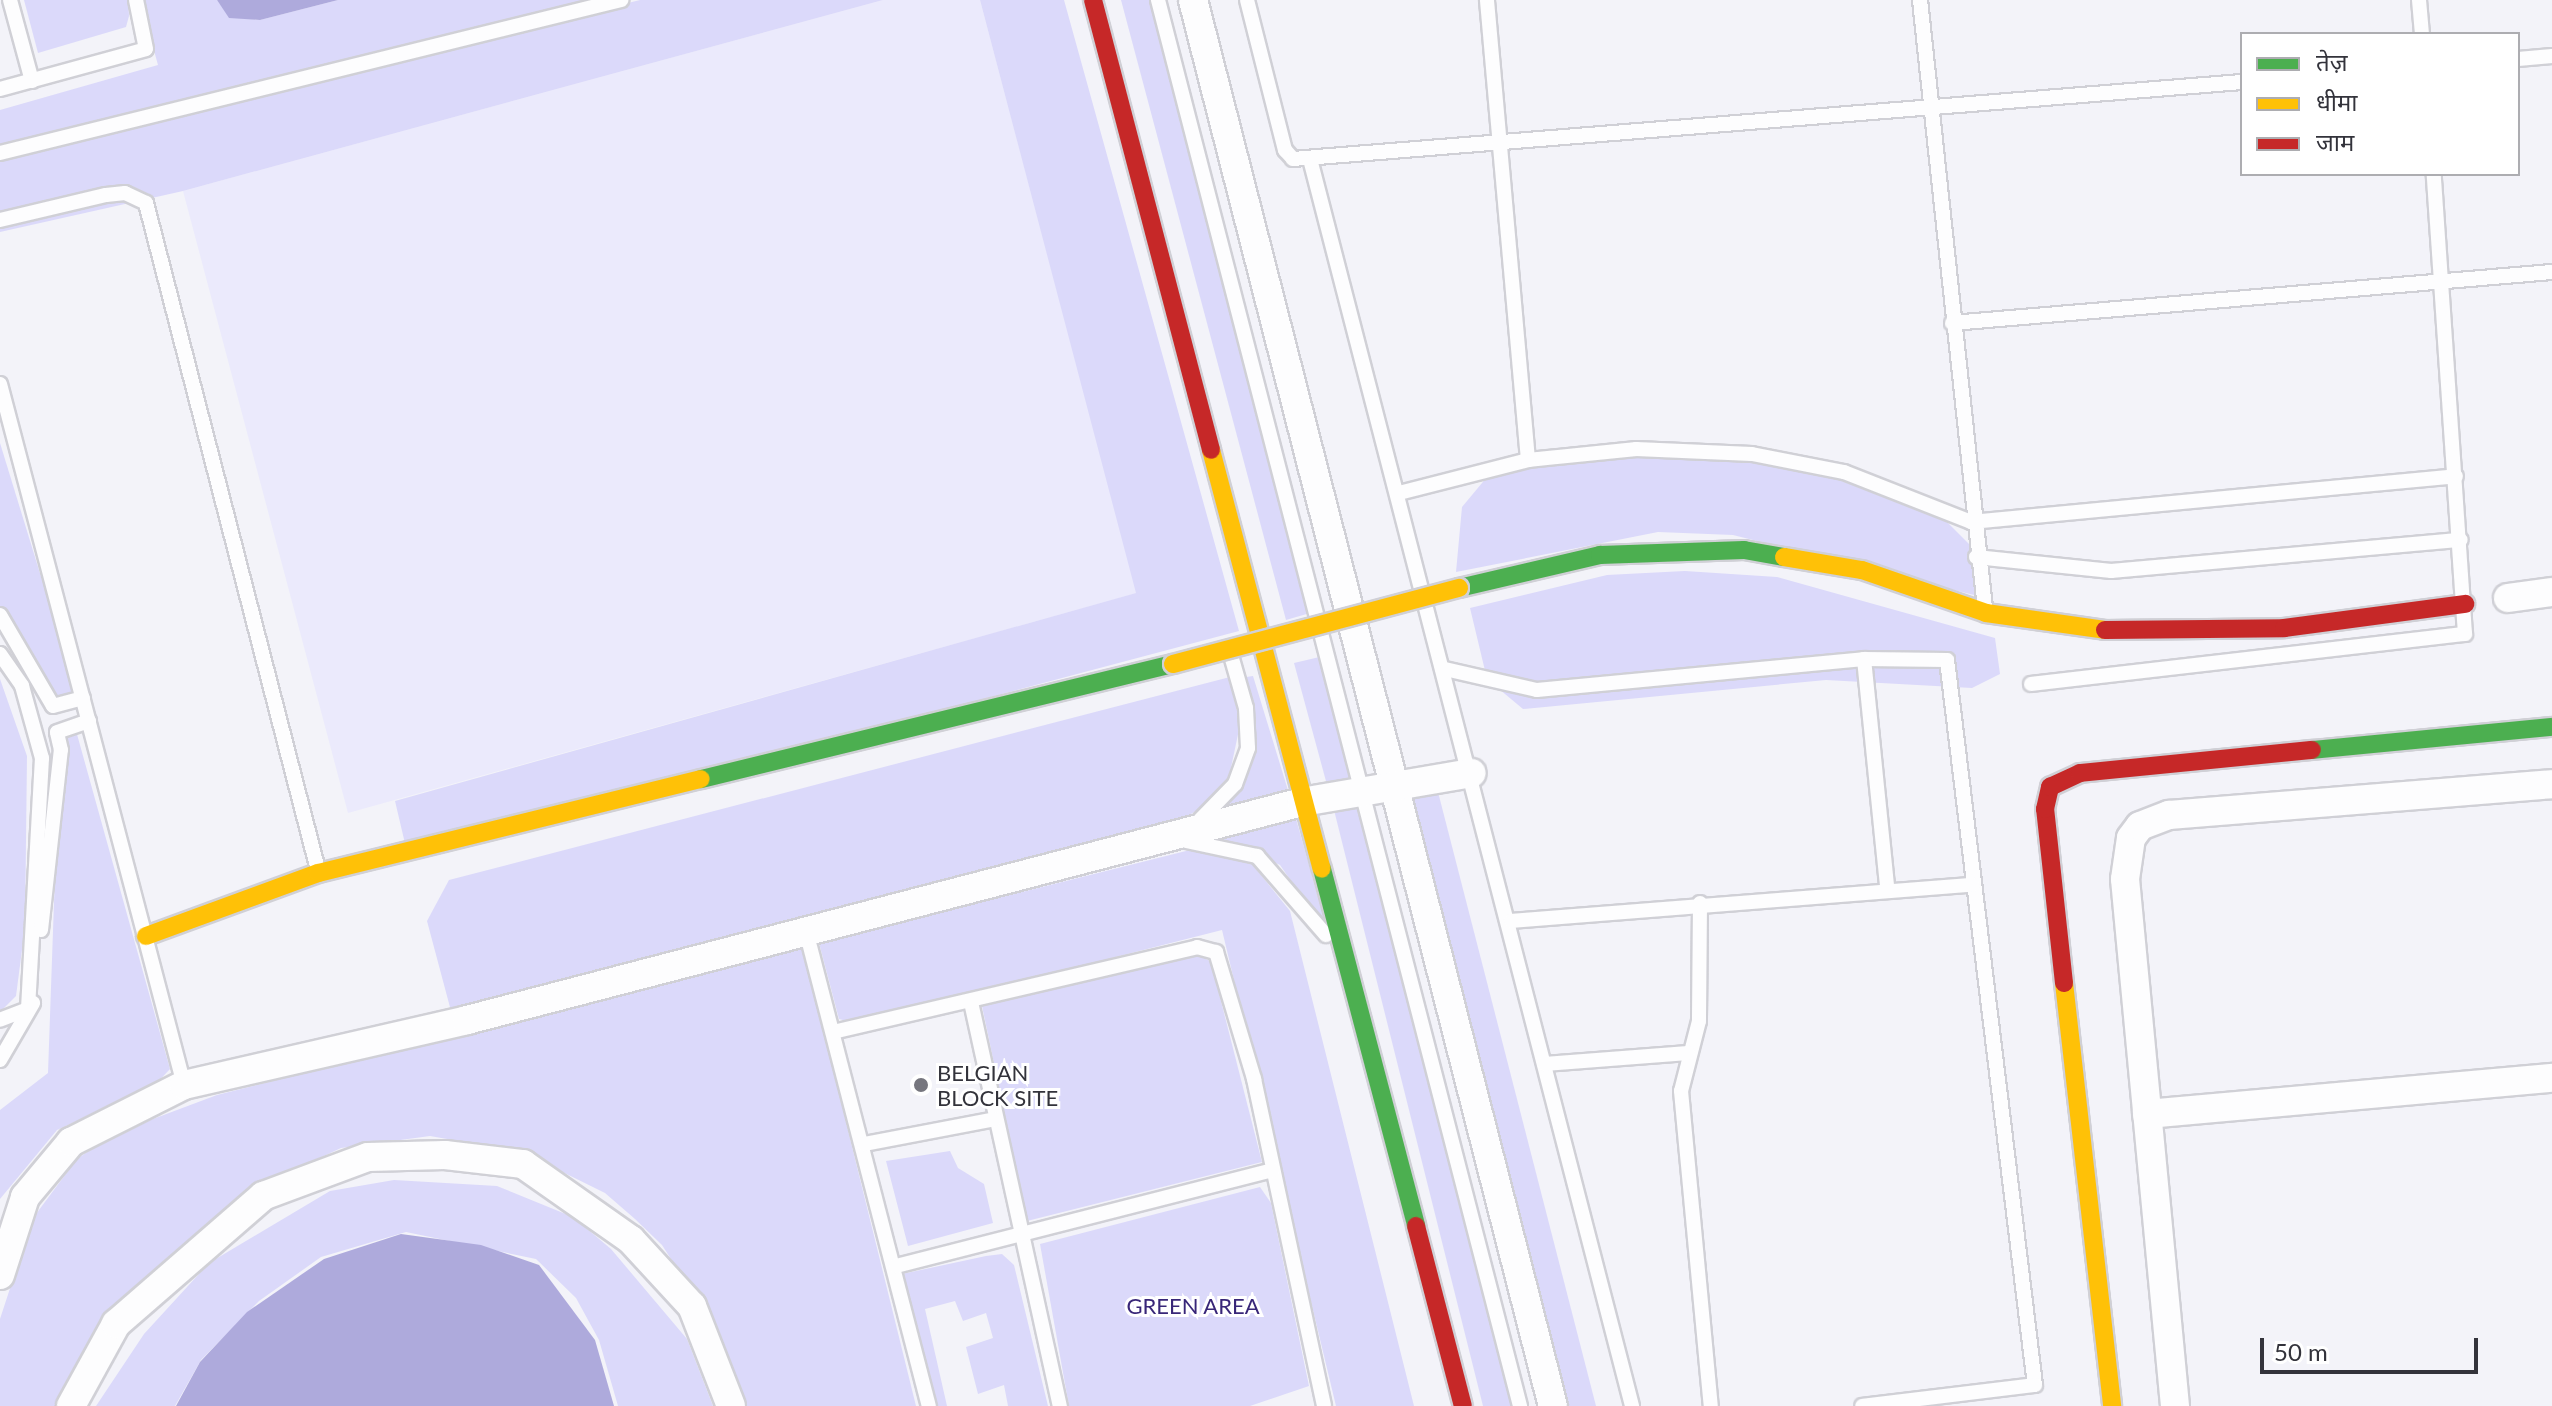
<!DOCTYPE html>
<html>
<head>
<meta charset="utf-8">
<style>
	body { margin:0 }
	#map { position:relative; width:2552px; height:1406px; overflow:hidden; background:#f3f3f9; font-family:Lato,"Noto Sans Devanagari",sans-serif }
	div>[style] { position:absolute }
	.built>* { inset:0; background:#ebeafc }
	.green>* { inset:0; background:#dbd9fa }
	.water>* { inset:0; background:#aeaadc }
	.roads { filter:drop-shadow(2px 0 #d0d0d6) drop-shadow(-2px 0 #d0d0d6) drop-shadow(0 2px #d0d0d6) drop-shadow(0 -2px #d0d0d6) }
	.lane>* { height:14px; margin:-7px; padding:0 7px; transform-origin:7px; border-radius:7px; background:#fdfdfe }
	.street>* { height:28px; margin:-14px; padding:0 14px; transform-origin:14px; border-radius:14px; background:#fdfdfe }
	.fast>* { height:18px; margin:-9px; padding:0 9px; transform-origin:9px; border-radius:9px; background:#4caf50 }
	.slow>* { height:18px; margin:-9px; padding:0 9px; transform-origin:9px; border-radius:9px; background:#ffc107 }
	.jam>* { height:18px; margin:-9px; padding:0 9px; transform-origin:9px; border-radius:9px; background:#c62828 }
	.bridges { filter:drop-shadow(2px 0 #d0d0d6) drop-shadow(-2px 0 #d0d0d6) drop-shadow(0 2px #d0d0d6) drop-shadow(0 -2px #d0d0d6) }
	.slow-bridge>* { height:18px; margin:-9px; padding:0 9px; transform-origin:9px; border-radius:9px; background:#ffc107 }
	.dots>* { width:22px; height:22px; translate:-50% -50%; box-sizing:border-box; border:4px solid #fff; border-radius:50% }
	span { translate:-50% -50%; white-space:nowrap; text-align:center; line-height:1.15; -webkit-text-stroke:6px #fff; paint-order:stroke }
	.poi-label { font-size:22px; color:#33333b }
	.left { translate:0 -50%; text-align:left }
	.park-label { font-size:22px; color:#382678 }
	.legend { position:absolute; left:2240px; top:32px; width:280px; height:144px; box-sizing:border-box; background:#fff; border:2px solid #adadb1; margin:0; padding:10px 14px; list-style:none; font-size:24px; color:#33333b }
	.legend li { display:flex; align-items:center; gap:16px; height:40px }
	.legend b { width:40px; border:2px solid #adadb1 }
	.scale { position:absolute; left:2260px; top:1338px; width:218px; height:36px; box-sizing:border-box; border:4px solid #33333b; border-top:0; padding-left:10px; font-size:24px; line-height:28px; white-space:nowrap; color:#33333b; -webkit-text-stroke:6px #fff; paint-order:stroke }
</style>
</head>
<body>
<div id="map">
	<div class="built">
		<i style="clip-path:polygon(883px 0,980px 0,1137px 593px,348px 813px,183px 191px)"></i>
	</div>
	<div class="green">
		<i style="clip-path:polygon(24px 0,128px 0,129px 16px,126px 27px,38px 53px)"></i>
		<i style="clip-path:polygon(140px 0,217px 0,230px 17px,260px 20px,338px 0,585px 0,0 151px,0 110px,158px 65px)"></i>
		<i style="clip-path:polygon(640px 0,883px 0,183px 191px,0 232px,0 160px)"></i>
		<i style="clip-path:polygon(980px 0,1064px 0,1239px 631px,407px 852px,395px 801px,1136px 593px)"></i>
		<i style="clip-path:polygon(1121px 0,1156px 0,1317px 611px,1286px 620px)"></i>
		<i style="clip-path:polygon(0 443px,77px 694px,56px 702px,0 608px)"></i>
		<i style="clip-path:polygon(1696px 451px,1842px 474px,1935px 510px,1969px 544px,1982px 597px,1733px 535px,1658px 532px,1456px 572px,1462px 507px,1487px 477px,1546px 460px)"></i>
		<i style="clip-path:polygon(1685px 571px,1777px 577px,1995px 638px,2000px 674px,1972px 688px,1826px 680px,1523px 709px,1487px 679px,1470px 608px,1607px 575px)"></i>
		<i style="clip-path:polygon(1328px 655px,1363px 790px,1330px 796px,1294px 663px)"></i>
		<i style="clip-path:polygon(1253px 676px,1291px 800px,1213px 816px,1251px 750px,1240px 678px)"></i>
		<i style="clip-path:polygon(1230px 677px,1240px 725px,1229px 777px,1219px 796px,1174px 825px,451px 1011px,427px 921px,449px 880px)"></i>
		<i style="clip-path:polygon(0 679px,27px 756px,25px 927px,16px 996px,0 1012px)"></i>
		<i style="clip-path:polygon(75px 727px,170px 1069px,154px 1086px,57px 1130px,0 1199px,0 1110px,48px 1073px,60px 732px)"></i>
		<i style="clip-path:polygon(1397px 791px,1438px 792px,1596px 1406px,1557px 1406px)"></i>
		<i style="clip-path:polygon(1363px 800px,1517px 1406px,1483px 1406px,1333px 806px)"></i>
		<i style="clip-path:polygon(1293px 808px,1329px 936px,1280px 865px,1212px 835px)"></i>
		<i style="clip-path:polygon(1198px 848px,1252px 864px,1290px 911px,1414px 1406px,1336px 1406px,1222px 930px,855px 1023px,839px 1019px,819px 943px)"></i>
		<i style="clip-path:polygon(803px 948px,916px 1406px,739px 1406px,700px 1304px,662px 1245px,635px 1219px,605px 1193px,522px 1152px,430px 1136px,341px 1148px,249px 1191px,160px 1267px,60px 1406px,0 1406px,0 1319px,33px 1218px,77px 1159px,113px 1134px,217px 1095px)"></i>
		<i style="clip-path:polygon(1198px 954px,1211px 962px,1262px 1162px,1027px 1221px,982px 1006px)"></i>
		<i style="clip-path:polygon(950px 1151px,958px 1168px,984px 1184px,993px 1223px,908px 1246px,886px 1161px)"></i>
		<i style="clip-path:polygon(394px 1180px,497px 1186px,573px 1217px,611px 1249px,687px 1339px,713px 1406px,618px 1406px,599px 1340px,576px 1298px,536px 1259px,406px 1232px,321px 1257px,259px 1301px,201px 1360px,175px 1406px,96px 1406px,144px 1334px,209px 1263px,330px 1191px)"></i>
		<i style="clip-path:polygon(1260px 1187px,1271px 1203px,1309px 1386px,1250px 1406px,1069px 1406px,1040px 1244px)"></i>
		<i style="clip-path:polygon(986px 1256px,1002px 1254px,1014px 1265px,1048px 1406px,1008px 1406px,1004px 1385px,978px 1394px,966px 1347px,993px 1338px,986px 1313px,963px 1321px,955px 1301px,925px 1309px,947px 1406px,931px 1406px,902px 1274px)"></i>
	</div>
	<div class="water">
		<i style="clip-path:polygon(217px 0,338px 0,260px 20px,229px 18px)"></i>
		<i style="clip-path:polygon(401px 1234px,481px 1245px,539px 1265px,595px 1340px,614px 1406px,176px 1406px,200px 1362px,247px 1312px,324px 1259px)"></i>
	</div>
	<div class="roads">
		<div class="lane">
			<i style="left:10px;top:0;width:84px;rotate:74.8deg"></i>
			<i style="left:1158px;top:0;width:1452px;rotate:75.56deg"></i>
			<i style="left:1247px;top:0;width:155px;rotate:75.8deg"></i>
			<i style="left:1285px;top:150px;width:12px;rotate:48deg"></i>
			<i style="left:1293px;top:159px;width:952px;rotate:-4.64deg"></i>
			<i style="left:1920px;top:0;width:611px;rotate:83.9deg"></i>
			<i style="left:2419px;top:0;width:34px;rotate:85deg"></i>
			<i style="left:2518px;top:59px;width:34px;rotate:-5deg"></i>
			<i style="left:0;top:89px;width:151px;rotate:-15.3deg"></i>
			<i style="left:146px;top:49px;width:50px;rotate:-101.5deg"></i>
			<i style="left:0;top:153px;width:640px;rotate:-13.84deg"></i>
			<i style="left:1310px;top:159px;width:1288px;rotate:75.52deg"></i>
			<i style="left:0;top:220px;width:109px;rotate:-13.3deg"></i>
			<i style="left:106px;top:195px;width:19px;rotate:-6deg"></i>
			<i style="left:125px;top:193px;width:23px;rotate:25deg"></i>
			<i style="left:146px;top:203px;width:689px;rotate:75.54deg"></i>
			<i style="left:1952px;top:323px;width:602px;rotate:-4.86deg"></i>
			<i style="left:0;top:384px;width:725px;rotate:75.29deg"></i>
			<i style="left:1528px;top:460px;width:109px;rotate:-5.8deg"></i>
			<i style="left:1636px;top:449px;width:116px;rotate:2.5deg"></i>
			<i style="left:1752px;top:454px;width:94px;rotate:11.1deg"></i>
			<i style="left:1844px;top:472px;width:136px;rotate:21.5deg"></i>
			<i style="left:1971px;top:522px;width:487px;rotate:-5.4deg"></i>
			<i style="left:1399px;top:493px;width:133px;rotate:-14.3deg"></i>
			<i style="left:1528px;top:460px;width:462px;rotate:-95.1deg"></i>
			<i style="left:1976px;top:557px;width:136px;rotate:5.9deg"></i>
			<i style="left:2111px;top:571px;width:351px;rotate:-5.1deg"></i>
			<i style="left:0;top:615px;width:105px;rotate:59.8deg"></i>
			<i style="left:53px;top:706px;width:31px;rotate:-15deg"></i>
			<i style="left:0;top:654px;width:39px;rotate:55deg"></i>
			<i style="left:22px;top:686px;width:75px;rotate:74.5deg"></i>
			<i style="left:42px;top:758px;width:251px;rotate:93.2deg"></i>
			<i style="left:28px;top:1009px;width:30px;rotate:159deg"></i>
			<i style="left:1864px;top:659px;width:229px;rotate:84.2deg"></i>
			<i style="left:1445px;top:669px;width:94px;rotate:12.9deg"></i>
			<i style="left:1537px;top:690px;width:328px;rotate:-5.4deg"></i>
			<i style="left:1864px;top:659px;width:83px;rotate:0.7deg"></i>
			<i style="left:1947px;top:660px;width:730px;rotate:83.08deg"></i>
			<i style="left:2035px;top:1385px;width:174px;rotate:173.1deg"></i>
			<i style="left:2031px;top:684px;width:437px;rotate:-6.6deg"></i>
			<i style="left:2465px;top:634px;width:461px;rotate:-93.9deg"></i>
			<i style="left:1200px;top:820px;width:50px;rotate:-45.8deg"></i>
			<i style="left:1235px;top:784px;width:38px;rotate:-70deg"></i>
			<i style="left:1248px;top:748px;width:40px;rotate:-92.9deg"></i>
			<i style="left:1246px;top:708px;width:58px;rotate:-105.9deg"></i>
			<i style="left:1186px;top:841px;width:73px;rotate:11.9deg"></i>
			<i style="left:1257px;top:856px;width:105px;rotate:48.9deg"></i>
			<i style="left:1700px;top:903px;width:118px;rotate:90.5deg"></i>
			<i style="left:1699px;top:1021px;width:72px;rotate:104.4deg"></i>
			<i style="left:1681px;top:1091px;width:316px;rotate:84.6deg"></i>
			<i style="left:1511px;top:921px;width:463px;rotate:-4.5deg"></i>
			<i style="left:41px;top:930px;width:181px;rotate:-83.7deg"></i>
			<i style="left:61px;top:750px;width:18px;rotate:-103deg"></i>
			<i style="left:57px;top:732px;width:34px;rotate:-19deg"></i>
			<i style="left:806px;top:931px;width:491px;rotate:75.5deg"></i>
			<i style="left:971px;top:1002px;width:414px;rotate:77.6deg"></i>
			<i style="left:833px;top:1032px;width:374px;rotate:-13.1deg"></i>
			<i style="left:1197px;top:947px;width:20px;rotate:15deg"></i>
			<i style="left:1216px;top:952px;width:133px;rotate:73.3deg"></i>
			<i style="left:1254px;top:1079px;width:334px;rotate:77.9deg"></i>
			<i style="left:0;top:1060px;width:66px;rotate:-59.9deg"></i>
			<i style="left:1545px;top:1064px;width:143px;rotate:-4.4deg"></i>
			<i style="left:864px;top:1144px;width:133px;rotate:-10.8deg"></i>
			<i style="left:896px;top:1266px;width:389px;rotate:-14.3deg"></i>
		</div>
		<div class="street">
			<i style="left:1193px;top:0;width:1451px;rotate:75.64deg"></i>
			<i style="left:2508px;top:598px;width:44px;rotate:-7.8deg"></i>
			<i style="left:2147px;top:1114px;width:407px;rotate:-5.1deg"></i>
			<i style="left:0;top:1275px;width:82px;rotate:-72.2deg"></i>
			<i style="left:25px;top:1197px;width:72px;rotate:-50.1deg"></i>
			<i style="left:71px;top:1142px;width:127px;rotate:-26.8deg"></i>
			<i style="left:184px;top:1085px;width:290px;rotate:-12.9deg"></i>
			<i style="left:467px;top:1020px;width:863px;rotate:-14.63deg"></i>
			<i style="left:1302px;top:802px;width:172px;rotate:-9.7deg"></i>
			<i style="left:71px;top:1406px;width:94px;rotate:-61.2deg"></i>
			<i style="left:116px;top:1324px;width:195px;rotate:-41deg"></i>
			<i style="left:263px;top:1196px;width:112px;rotate:-20.4deg"></i>
			<i style="left:368px;top:1157px;width:77px;rotate:-1.5deg"></i>
			<i style="left:445px;top:1155px;width:79px;rotate:6.6deg"></i>
			<i style="left:523px;top:1164px;width:132px;rotate:35.1deg"></i>
			<i style="left:631px;top:1240px;width:90px;rotate:47.3deg"></i>
			<i style="left:692px;top:1306px;width:107px;rotate:68.7deg"></i>
			<i style="left:2175px;top:1406px;width:529px;rotate:-95.42deg"></i>
			<i style="left:2125px;top:879px;width:41px;rotate:-81.7deg"></i>
			<i style="left:2131px;top:838px;width:15px;rotate:-53deg"></i>
			<i style="left:2140px;top:826px;width:31px;rotate:-21deg"></i>
			<i style="left:2169px;top:815px;width:384px;rotate:-4.6deg"></i>
		</div>
		<div class="fast">
			<i style="left:1459px;top:588px;width:145px;rotate:-13.2deg"></i>
			<i style="left:1600px;top:555px;width:144px;rotate:-2deg"></i>
			<i style="left:1744px;top:550px;width:41px;rotate:9.9deg"></i>
			<i style="left:2312px;top:750px;width:241px;rotate:-5.5deg"></i>
			<i style="left:701px;top:779px;width:486px;rotate:-13.7deg"></i>
			<i style="left:1322px;top:869px;width:369px;rotate:75.2deg"></i>
		</div>
		<div class="slow">
			<i style="left:1211px;top:450px;width:433px;rotate:75.2deg"></i>
			<i style="left:1784px;top:557px;width:79px;rotate:9.5deg"></i>
			<i style="left:1862px;top:570px;width:131px;rotate:19.1deg"></i>
			<i style="left:1986px;top:613px;width:120px;rotate:8.1deg"></i>
			<i style="left:146px;top:936px;width:183px;rotate:-20.1deg"></i>
			<i style="left:318px;top:873px;width:394px;rotate:-13.8deg"></i>
			<i style="left:2064px;top:983px;width:426px;rotate:83.5deg"></i>
		</div>
		<div class="jam">
			<i style="left:1093px;top:0;width:465px;rotate:75.3deg"></i>
			<i style="left:2105px;top:630px;width:179px;rotate:-0.6deg"></i>
			<i style="left:2284px;top:628px;width:183px;rotate:-7.6deg"></i>
			<i style="left:2064px;top:983px;width:175px;rotate:-96.2deg"></i>
			<i style="left:2045px;top:809px;width:23px;rotate:-77deg"></i>
			<i style="left:2050px;top:787px;width:33px;rotate:-25deg"></i>
			<i style="left:2080px;top:773px;width:233px;rotate:-5.7deg"></i>
			<i style="left:1416px;top:1226px;width:186px;rotate:75.4deg"></i>
		</div>
	</div>
	<div class="bridges">
		<div class="slow-bridge">
			<i style="left:1173px;top:664px;width:296px;rotate:-14.9deg"></i>
		</div>
	</div>
	<div class="dots">
		<i style="left:921px;top:1085px;background:#76767e"></i>
	</div>
	<div class="poi-label">
		<span class="left" style="left:937px;top:1085px">BELGIAN<br>BLOCK SITE</span>
	</div>
	<div class="park-label">
		<span style="left:1193px;top:1306px">GREEN AREA</span>
	</div>
	<ul class="legend">
	<li><b style="height:10px;background:#4caf50"></b>तेज़</li>
	<li><b style="height:10px;background:#ffc107"></b>धीमा</li>
	<li><b style="height:10px;background:#c62828"></b>जाम</li>
	</ul>
	<div class="scale">50 m</div>
</div>
</body>
</html>
